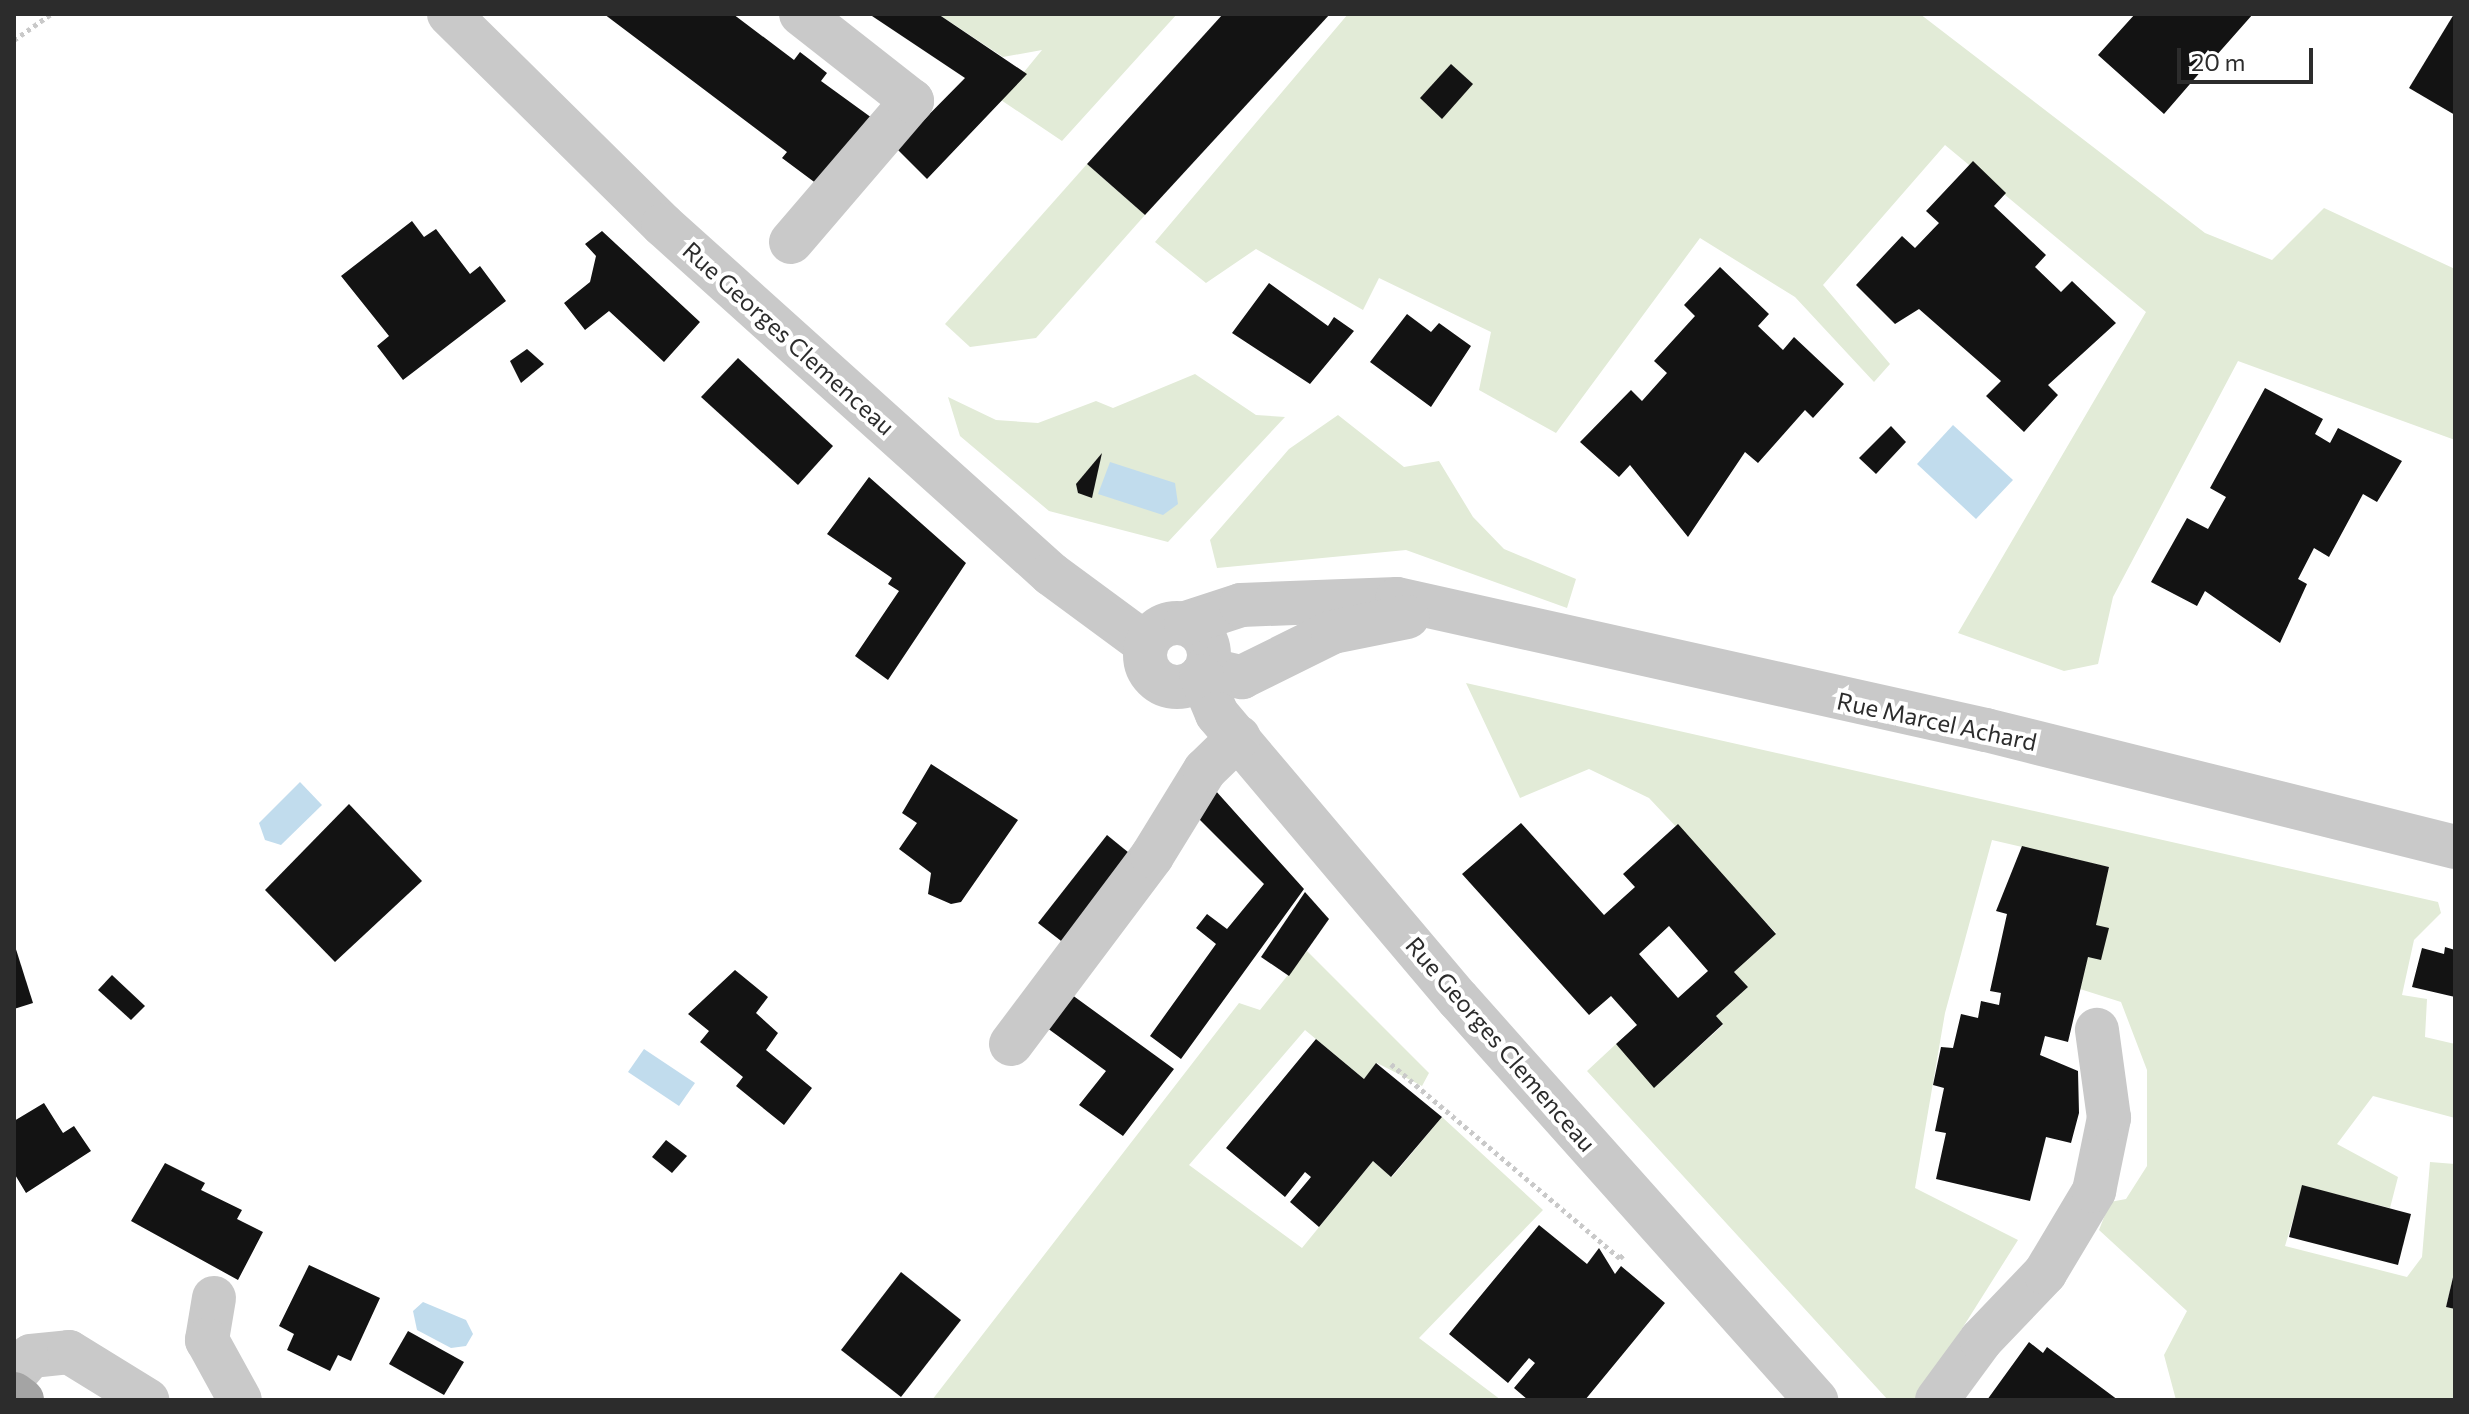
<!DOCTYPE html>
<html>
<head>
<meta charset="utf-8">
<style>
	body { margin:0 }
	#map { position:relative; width:2469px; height:1414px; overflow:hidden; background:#fff; font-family:Commissioner,sans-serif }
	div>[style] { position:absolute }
	.green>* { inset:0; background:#e2ebd7 }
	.water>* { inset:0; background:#c1dced }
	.building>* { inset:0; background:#131313 }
	.path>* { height:5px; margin-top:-2.5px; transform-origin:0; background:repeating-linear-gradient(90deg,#c9c9c9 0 4px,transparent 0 8px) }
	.minor>* { height:44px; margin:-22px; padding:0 22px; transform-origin:22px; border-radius:22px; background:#c9c9c9 }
	.minor>.ring { margin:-22px; padding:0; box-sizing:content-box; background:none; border:44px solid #c9c9c9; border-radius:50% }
	.major>* { height:44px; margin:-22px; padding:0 22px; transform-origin:22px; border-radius:22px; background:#a4a4a4 }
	span { translate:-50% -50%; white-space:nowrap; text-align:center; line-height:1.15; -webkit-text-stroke:8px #fff; paint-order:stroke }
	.street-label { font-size:24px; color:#2c2c2c }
	.frame { position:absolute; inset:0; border:16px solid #2c2c2c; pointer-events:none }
	.scale { position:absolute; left:2177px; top:48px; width:136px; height:36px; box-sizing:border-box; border:4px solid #2c2c2c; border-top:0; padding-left:10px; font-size:24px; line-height:28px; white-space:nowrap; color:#2c2c2c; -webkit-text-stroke:6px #fff; paint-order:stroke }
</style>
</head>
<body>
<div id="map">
	<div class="green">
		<i style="clip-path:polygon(938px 14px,1177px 14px,1062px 141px,1001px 100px,1042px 50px,1003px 57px)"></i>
		<i style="clip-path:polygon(1348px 14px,1920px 14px,2205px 233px,2272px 260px,2324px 208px,2455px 269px,2455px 440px,2238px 361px,2113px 597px,2098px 664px,2064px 671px,1958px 633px,2146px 312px,1945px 145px,1823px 285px,1890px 364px,1874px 382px,1795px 297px,1700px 238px,1556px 433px,1479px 390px,1491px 332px,1379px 278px,1363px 310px,1256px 249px,1206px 283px,1155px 242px)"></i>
		<i style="clip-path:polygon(1087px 164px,1145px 215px,1036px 338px,970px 347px,945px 324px)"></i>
		<i style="clip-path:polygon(1195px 374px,1256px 415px,1285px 417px,1168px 542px,1049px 511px,960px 436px,948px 397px,996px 420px,1038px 423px,1096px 401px,1113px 408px)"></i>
		<i style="clip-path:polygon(1338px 415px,1404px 467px,1439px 461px,1473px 517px,1504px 549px,1576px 579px,1567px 608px,1406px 550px,1217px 568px,1210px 540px,1289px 449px)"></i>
		<i style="clip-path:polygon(1466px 683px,2438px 902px,2441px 913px,2414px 940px,2402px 995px,2427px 999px,2425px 1037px,2455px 1044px,2455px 1118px,2373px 1096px,2337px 1144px,2398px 1177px,2390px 1208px,2303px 1186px,2285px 1246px,2407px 1277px,2422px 1257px,2430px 1162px,2455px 1164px,2455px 1268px,2446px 1307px,2455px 1309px,2455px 1400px,2176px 1400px,2164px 1355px,2187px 1311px,2099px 1230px,2110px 1202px,2126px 1199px,2147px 1166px,2147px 1070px,2121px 1002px,2080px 989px,2109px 867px,1992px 840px,1945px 1013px,1915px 1188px,2018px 1240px,1917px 1400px,1888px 1400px,1587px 1071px,1616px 1044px,1655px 1087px,1723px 1025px,1716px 1016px,1748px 987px,1734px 972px,1776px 933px,1649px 798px,1589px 769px,1520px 798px)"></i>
		<i style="clip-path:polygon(1307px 951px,1429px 1073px,1422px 1086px,1377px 1063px,1364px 1079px,1305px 1030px,1189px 1165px,1302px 1248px,1373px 1161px,1392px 1177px,1442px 1117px,1543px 1210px,1419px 1338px,1501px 1400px,932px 1400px,1239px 1003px,1260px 1010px)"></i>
	</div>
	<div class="water">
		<i style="clip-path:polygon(1953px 425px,2013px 480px,1976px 519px,1917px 464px)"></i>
		<i style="clip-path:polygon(1110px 462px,1175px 483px,1178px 504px,1163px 515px,1098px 494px)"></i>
		<i style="clip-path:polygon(300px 782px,322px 805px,281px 845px,265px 840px,259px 823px)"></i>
		<i style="clip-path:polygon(644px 1049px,695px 1083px,679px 1106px,628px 1072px)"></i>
		<i style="clip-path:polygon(423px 1302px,466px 1320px,473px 1334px,466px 1346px,451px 1348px,417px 1330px,413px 1311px)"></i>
	</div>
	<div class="building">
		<i style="clip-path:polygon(604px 14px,733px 14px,794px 60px,800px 52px,813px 62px,827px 73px,821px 81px,872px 118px,821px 187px,782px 158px,787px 152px)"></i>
		<i style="clip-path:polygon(869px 14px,938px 14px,1027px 74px,927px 179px,896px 148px,965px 78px)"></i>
		<i style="clip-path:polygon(1223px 14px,1330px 14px,1145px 215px,1087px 164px)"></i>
		<i style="clip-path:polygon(2135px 14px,2253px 14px,2215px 57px,2208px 50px,2203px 57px,2209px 62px,2164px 114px,2098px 55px)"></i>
		<i style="clip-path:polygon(2454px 14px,2455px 14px,2455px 115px,2409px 88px)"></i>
		<i style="clip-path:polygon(1451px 64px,1473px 84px,1442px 119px,1420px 98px)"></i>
		<i style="clip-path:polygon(1973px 161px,2006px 193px,1994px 206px,2046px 255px,2035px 267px,2061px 292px,2072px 281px,2116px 323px,2048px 385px,2058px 395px,2024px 432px,1986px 396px,2001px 381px,1919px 309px,1895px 324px,1856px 285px,1902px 236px,1915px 248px,1939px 223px,1926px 211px)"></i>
		<i style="clip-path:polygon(412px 221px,424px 237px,436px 229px,470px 274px,480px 266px,506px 301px,403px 380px,377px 346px,389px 336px,341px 276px)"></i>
		<i style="clip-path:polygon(602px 231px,700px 322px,664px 362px,609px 311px,585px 330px,564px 303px,590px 282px,596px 256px,585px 244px)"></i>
		<i style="clip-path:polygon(1720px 267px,1769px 314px,1758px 326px,1783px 350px,1794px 337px,1844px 384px,1813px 418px,1805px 410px,1758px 463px,1745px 452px,1688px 537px,1630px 465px,1619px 477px,1580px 442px,1631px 390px,1642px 401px,1667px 373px,1654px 361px,1695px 316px,1684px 305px)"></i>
		<i style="clip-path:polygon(1269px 283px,1328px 326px,1334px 317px,1354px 331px,1310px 384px,1232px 333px)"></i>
		<i style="clip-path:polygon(1407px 314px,1431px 332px,1439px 323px,1471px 346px,1431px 407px,1370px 362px)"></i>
		<i style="clip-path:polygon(527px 349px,544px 364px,521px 383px,510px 361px)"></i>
		<i style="clip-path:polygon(738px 358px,833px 446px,798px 485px,701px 397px)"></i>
		<i style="clip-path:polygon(2265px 388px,2323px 419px,2315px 434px,2330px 443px,2338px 428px,2402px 461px,2377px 502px,2363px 494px,2329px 557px,2314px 548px,2298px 579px,2307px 584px,2280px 643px,2205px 591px,2197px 606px,2151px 582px,2187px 518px,2208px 529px,2226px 497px,2210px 488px)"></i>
		<i style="clip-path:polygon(1891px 426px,1906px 442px,1876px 474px,1859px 458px)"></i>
		<i style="clip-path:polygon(1102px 453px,1092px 498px,1078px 493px,1076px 484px)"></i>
		<i style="clip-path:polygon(869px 477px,966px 563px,888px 680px,855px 656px,899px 591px,888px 584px,892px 578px,827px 534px)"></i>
		<i style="clip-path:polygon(931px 764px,1018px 820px,961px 902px,951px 904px,928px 894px,931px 873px,899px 849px,917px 823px,902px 813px)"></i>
		<i style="clip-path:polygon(1215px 790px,1304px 889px,1181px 1059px,1150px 1036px,1216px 944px,1196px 928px,1207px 914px,1227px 929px,1264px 884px,1193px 813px)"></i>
		<i style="clip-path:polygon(349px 804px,422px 881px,335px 962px,265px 890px)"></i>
		<i style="clip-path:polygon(evenodd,1521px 823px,1604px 915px,1635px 887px,1623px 874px,1678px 824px,1776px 934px,1734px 972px,1748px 987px,1716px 1016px,1723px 1024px,1654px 1088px,1616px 1044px,1637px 1025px,1611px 996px,1589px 1015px,1462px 874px,1521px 823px,1669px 926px,1708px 971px,1678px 998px,1639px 954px,1669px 926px)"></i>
		<i style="clip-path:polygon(1107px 835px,1134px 857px,1065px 944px,1038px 923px)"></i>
		<i style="clip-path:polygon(2022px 846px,2109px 867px,2096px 925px,2109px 928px,2101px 960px,2088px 957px,2068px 1042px,2045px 1036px,2040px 1055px,2078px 1071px,2079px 1113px,2071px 1143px,2046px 1137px,2030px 1201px,1936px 1179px,1946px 1133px,1935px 1131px,1944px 1088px,1933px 1085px,1941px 1047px,1953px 1048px,1961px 1014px,1978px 1018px,1981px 1001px,1999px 1005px,2001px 993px,1990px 991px,2007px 914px,1996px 911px)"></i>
		<i style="clip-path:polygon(1305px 892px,1329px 919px,1289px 976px,1261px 957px)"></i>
		<i style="clip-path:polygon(14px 943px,33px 1003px,14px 1009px)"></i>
		<i style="clip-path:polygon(2445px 947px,2455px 950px,2455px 997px,2412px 987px,2422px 948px,2444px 954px)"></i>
		<i style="clip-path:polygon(735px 970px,768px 997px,756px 1013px,778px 1033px,766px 1050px,812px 1088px,784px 1125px,736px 1086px,743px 1077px,700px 1042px,709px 1031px,688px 1014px)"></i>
		<i style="clip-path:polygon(112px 975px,145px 1006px,131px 1020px,98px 990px)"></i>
		<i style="clip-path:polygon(1068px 992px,1174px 1069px,1123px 1136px,1079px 1105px,1106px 1071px,1043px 1025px)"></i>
		<i style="clip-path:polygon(1316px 1039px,1364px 1079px,1376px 1063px,1442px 1117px,1391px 1177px,1373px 1161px,1319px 1227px,1290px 1202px,1311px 1177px,1305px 1172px,1285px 1197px,1226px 1148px)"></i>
		<i style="clip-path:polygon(44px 1103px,63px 1133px,74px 1126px,91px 1151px,26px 1193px,14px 1173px,14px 1121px)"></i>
		<i style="clip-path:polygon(666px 1140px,687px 1156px,672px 1173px,652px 1157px)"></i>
		<i style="clip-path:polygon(165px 1163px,205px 1183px,201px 1190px,242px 1210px,237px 1219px,263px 1232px,238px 1280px,131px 1221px)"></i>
		<i style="clip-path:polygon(2302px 1185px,2411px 1214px,2398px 1265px,2289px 1237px)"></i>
		<i style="clip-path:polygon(1539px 1225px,1587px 1264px,1599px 1248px,1615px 1274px,1621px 1266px,1665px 1303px,1585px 1400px,1528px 1400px,1514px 1388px,1535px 1363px,1529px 1358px,1508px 1383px,1449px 1334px)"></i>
		<i style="clip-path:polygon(309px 1265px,380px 1298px,351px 1361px,338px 1355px,330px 1371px,287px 1350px,294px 1334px,279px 1326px)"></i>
		<i style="clip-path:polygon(901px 1272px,961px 1320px,901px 1397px,841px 1350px)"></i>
		<i style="clip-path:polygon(2454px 1273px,2455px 1273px,2455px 1309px,2446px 1307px)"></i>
		<i style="clip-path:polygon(408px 1331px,464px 1362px,444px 1395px,389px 1364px)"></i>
		<i style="clip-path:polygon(2029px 1342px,2043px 1353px,2047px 1347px,2118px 1400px,1987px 1400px)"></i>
	</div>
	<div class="path">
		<i style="left:14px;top:40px;width:45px;rotate:-35.1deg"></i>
		<i style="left:1391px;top:1064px;width:300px;rotate:40.3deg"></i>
		<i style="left:1620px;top:1258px;width:7px;rotate:-45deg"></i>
	</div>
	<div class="minor">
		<i style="left:449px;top:14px;width:301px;rotate:44.6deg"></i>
		<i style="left:663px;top:225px;width:522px;rotate:41.97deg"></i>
		<i style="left:1051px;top:574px;width:118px;rotate:36.4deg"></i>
		<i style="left:791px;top:242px;width:186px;rotate:-49.4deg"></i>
		<i style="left:912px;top:101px;width:141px;rotate:-141.9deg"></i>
		<i class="ring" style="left:1145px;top:623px;width:20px;height:20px"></i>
		<i style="left:1186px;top:623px;width:58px;rotate:-18.1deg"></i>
		<i style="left:1241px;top:605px;width:156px;rotate:-2.2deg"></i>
		<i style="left:1397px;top:599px;width:603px;rotate:12.54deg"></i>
		<i style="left:1986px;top:730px;width:483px;rotate:14deg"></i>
		<i style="left:1206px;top:669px;width:37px;rotate:13deg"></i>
		<i style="left:1242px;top:677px;width:102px;rotate:-26.3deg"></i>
		<i style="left:1333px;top:632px;width:76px;rotate:-11.5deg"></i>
		<i style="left:1201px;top:676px;width:41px;rotate:67.2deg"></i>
		<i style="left:1217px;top:714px;width:373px;rotate:49.8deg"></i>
		<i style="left:1458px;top:999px;width:538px;rotate:48.24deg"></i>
		<i style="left:1011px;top:1044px;width:235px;rotate:-53.1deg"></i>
		<i style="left:1152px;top:856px;width:101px;rotate:-58.4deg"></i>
		<i style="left:1205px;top:770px;width:47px;rotate:-44.1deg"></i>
		<i style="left:214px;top:1298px;width:43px;rotate:99.5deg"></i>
		<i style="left:207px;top:1340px;width:68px;rotate:61.2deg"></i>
		<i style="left:14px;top:1376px;width:26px;rotate:-50deg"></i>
		<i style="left:31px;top:1356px;width:38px;rotate:-6deg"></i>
		<i style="left:69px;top:1352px;width:92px;rotate:31.6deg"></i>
		<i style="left:1937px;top:1400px;width:74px;rotate:-53.7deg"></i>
		<i style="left:1981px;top:1340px;width:93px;rotate:-46.3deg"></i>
		<i style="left:2045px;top:1273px;width:96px;rotate:-59.1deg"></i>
		<i style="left:2094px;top:1191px;width:75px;rotate:-78.4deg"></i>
		<i style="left:2109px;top:1118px;width:89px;rotate:-97.8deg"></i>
	</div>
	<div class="major">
		<i style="left:14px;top:1394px;width:10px;rotate:37deg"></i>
	</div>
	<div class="street-label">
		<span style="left:789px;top:338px;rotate:42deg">Rue Georges Clemenceau</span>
		<span style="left:1937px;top:721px;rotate:12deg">Rue Marcel Achard</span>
		<span style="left:1501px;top:1044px;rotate:49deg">Rue Georges Clemenceau</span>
	</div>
	<div class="frame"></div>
	<div class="scale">20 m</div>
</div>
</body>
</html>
